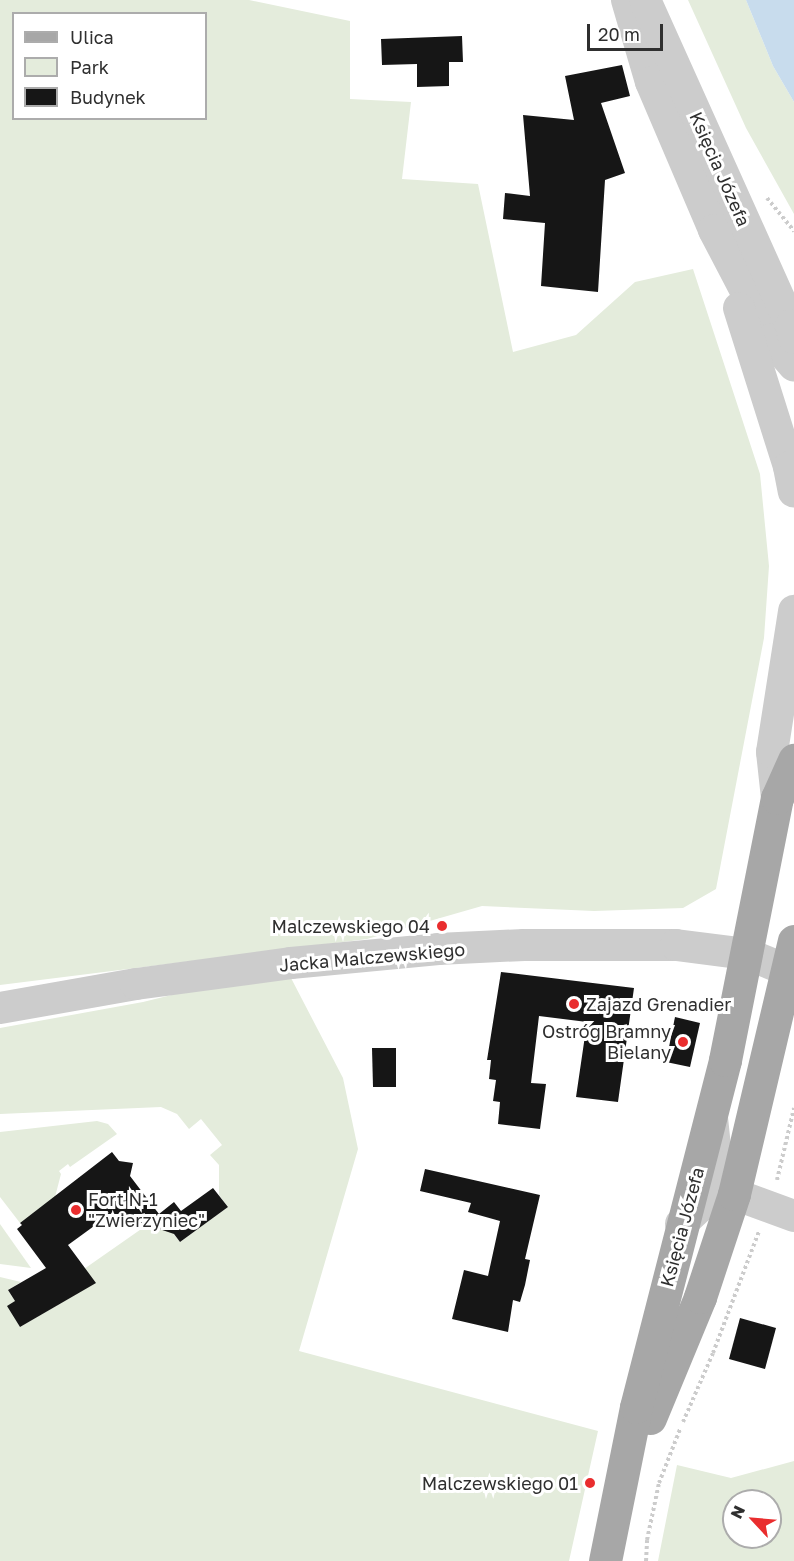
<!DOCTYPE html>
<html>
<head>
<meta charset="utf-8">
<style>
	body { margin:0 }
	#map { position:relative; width:794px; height:1561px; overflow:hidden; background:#fff; font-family:"Golos Text",sans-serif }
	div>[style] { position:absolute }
	.green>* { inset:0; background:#e4ecdc }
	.water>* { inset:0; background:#c8dced }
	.building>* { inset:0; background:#161616 }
	.path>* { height:4px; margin-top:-2px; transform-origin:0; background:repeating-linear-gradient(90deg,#ccc 0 3px,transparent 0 6px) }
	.minor>* { height:32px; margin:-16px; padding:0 16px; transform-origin:16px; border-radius:16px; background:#ccc }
	.major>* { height:33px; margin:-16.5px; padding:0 16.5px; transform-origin:16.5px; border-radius:16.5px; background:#a7a7a7 }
	.dots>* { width:16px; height:16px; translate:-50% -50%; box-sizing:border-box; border:3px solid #fff; border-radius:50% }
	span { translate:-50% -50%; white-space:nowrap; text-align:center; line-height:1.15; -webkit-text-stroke:6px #fff; paint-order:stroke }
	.street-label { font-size:18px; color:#2f2f2f }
	.poi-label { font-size:18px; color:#2f2f2f }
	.right { translate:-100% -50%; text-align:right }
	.left { translate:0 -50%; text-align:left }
	.legend { position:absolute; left:12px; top:12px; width:195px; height:108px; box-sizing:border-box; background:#fff; border:2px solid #acacac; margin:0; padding:8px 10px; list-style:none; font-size:18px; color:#2f2f2f }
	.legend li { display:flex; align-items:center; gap:12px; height:30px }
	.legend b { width:30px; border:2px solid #acacac }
	.north { position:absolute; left:722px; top:1489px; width:60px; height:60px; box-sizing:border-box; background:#fff; border:2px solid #acacac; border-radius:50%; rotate:296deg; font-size:16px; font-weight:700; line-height:24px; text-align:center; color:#2f2f2f }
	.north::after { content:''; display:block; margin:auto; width:21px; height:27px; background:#e92d2e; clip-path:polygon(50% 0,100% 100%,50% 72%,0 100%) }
	.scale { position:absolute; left:587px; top:24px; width:76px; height:27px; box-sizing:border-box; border:3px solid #2f2f2f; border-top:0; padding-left:8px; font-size:18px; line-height:21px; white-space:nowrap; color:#2f2f2f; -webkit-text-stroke:4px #fff; paint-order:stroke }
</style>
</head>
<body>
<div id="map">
	<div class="green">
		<i style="clip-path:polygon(evenodd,0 0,249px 0,350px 21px,350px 99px,411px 102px,402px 179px,478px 184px,513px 352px,576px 335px,635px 282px,693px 269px,760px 474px,769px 566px,764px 638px,716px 889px,683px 908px,594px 911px,482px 906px,367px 939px,0 985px,0 0,14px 14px,206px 14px,206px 118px,14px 118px,14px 14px)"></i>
		<i style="clip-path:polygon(688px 0,746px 0,773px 66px,794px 102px,794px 214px,746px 128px)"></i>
		<i style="clip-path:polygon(291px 978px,343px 1078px,358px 1149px,299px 1351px,598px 1431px,569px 1561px,0 1561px,0 1277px,21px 1282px,8px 1290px,15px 1301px,8px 1306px,20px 1327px,95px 1283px,84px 1269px,147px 1225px,171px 1231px,180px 1242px,228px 1207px,219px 1195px,219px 1165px,210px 1155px,222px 1145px,201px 1119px,189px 1129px,177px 1114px,161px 1107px,0 1114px,0 1028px,143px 1002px,220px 983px)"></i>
		<i style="clip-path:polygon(97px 1121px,108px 1124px,117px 1134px,70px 1167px,68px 1164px,59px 1171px,61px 1174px,55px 1197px,20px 1223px,0 1197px,0 1132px)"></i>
		<i style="clip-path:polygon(0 1224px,31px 1268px,0 1264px)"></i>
		<i style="clip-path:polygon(evenodd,794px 1461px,794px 1561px,658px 1561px,677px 1465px,731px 1478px,794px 1461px,734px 1501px,770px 1501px,770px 1537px,734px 1537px,734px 1501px)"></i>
	</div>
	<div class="water">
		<i style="clip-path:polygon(746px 0,794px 0,794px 102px,773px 66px)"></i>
	</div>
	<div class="building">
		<i style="clip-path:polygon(462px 36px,463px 62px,449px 62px,449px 86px,417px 87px,417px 64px,382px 65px,381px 39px)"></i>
		<i style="clip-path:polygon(622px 65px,630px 96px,601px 103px,625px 173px,605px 180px,598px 292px,541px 286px,545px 223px,503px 219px,505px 193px,530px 196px,523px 115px,574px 120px,565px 76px)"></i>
		<i style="clip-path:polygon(501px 972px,634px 988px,618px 1102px,576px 1097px,587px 1022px,539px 1016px,531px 1083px,546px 1084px,540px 1129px,498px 1124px,500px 1102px,493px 1101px,496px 1080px,489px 1079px,491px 1060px,487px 1060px)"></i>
		<i style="clip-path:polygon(675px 1017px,700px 1023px,690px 1067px,666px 1062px)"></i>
		<i style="clip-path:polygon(372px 1048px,396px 1048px,396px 1087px,373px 1087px)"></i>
		<i style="clip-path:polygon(112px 1152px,119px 1161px,133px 1163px,130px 1176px,159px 1214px,174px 1202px,181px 1211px,213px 1188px,228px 1207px,180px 1242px,174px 1234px,112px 1213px,68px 1245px,96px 1283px,20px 1327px,7px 1306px,15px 1301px,8px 1290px,46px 1268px,17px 1229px,22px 1225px,20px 1223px)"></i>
		<i style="clip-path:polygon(425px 1169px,540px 1195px,525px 1259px,530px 1260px,525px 1285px,520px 1302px,513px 1300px,508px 1332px,452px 1319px,464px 1270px,488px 1276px,500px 1221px,468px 1212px,471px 1203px,420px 1191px)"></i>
		<i style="clip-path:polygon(740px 1318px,776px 1328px,765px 1369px,729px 1359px)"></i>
	</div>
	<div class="path">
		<i style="left:767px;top:198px;width:43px;rotate:50.7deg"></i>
		<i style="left:777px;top:1180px;width:74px;rotate:-76.7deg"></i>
		<i style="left:683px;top:1422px;width:75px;rotate:-66.5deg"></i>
		<i style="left:713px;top:1353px;width:130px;rotate:-69.3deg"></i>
		<i style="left:646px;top:1561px;width:21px;rotate:-87deg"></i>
		<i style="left:647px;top:1540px;width:58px;rotate:-78.1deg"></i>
		<i style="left:659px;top:1483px;width:58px;rotate:-68.7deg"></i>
	</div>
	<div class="minor">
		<i style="left:627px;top:0;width:85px;rotate:73.7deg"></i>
		<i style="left:651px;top:82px;width:161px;rotate:66.9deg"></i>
		<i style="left:714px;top:230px;width:123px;rotate:62.4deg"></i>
		<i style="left:771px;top:339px;width:35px;rotate:49deg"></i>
		<i style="left:645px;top:0;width:356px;rotate:65.8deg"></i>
		<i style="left:791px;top:325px;width:13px;rotate:77deg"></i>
		<i style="left:739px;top:308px;width:167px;rotate:72.5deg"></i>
		<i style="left:789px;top:467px;width:25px;rotate:79deg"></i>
		<i style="left:777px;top:798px;width:46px;rotate:-96.2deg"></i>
		<i style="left:772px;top:752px;width:143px;rotate:-81.1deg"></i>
		<i style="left:0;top:1008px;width:138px;rotate:-10deg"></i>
		<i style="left:136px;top:984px;width:156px;rotate:-7.7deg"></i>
		<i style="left:291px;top:963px;width:148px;rotate:-5.4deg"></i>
		<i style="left:438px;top:949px;width:86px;rotate:-2.7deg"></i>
		<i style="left:524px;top:945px;width:152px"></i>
		<i style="left:676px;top:945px;width:72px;rotate:7.2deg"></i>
		<i style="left:747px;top:954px;width:51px;rotate:22deg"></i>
		<i style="left:712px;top:1118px;width:48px;rotate:84.1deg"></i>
		<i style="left:717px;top:1166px;width:33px;rotate:59deg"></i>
		<i style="left:681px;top:1224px;width:33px;rotate:-43deg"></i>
		<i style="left:705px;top:1202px;width:16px;rotate:-27deg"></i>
		<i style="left:719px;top:1195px;width:15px;rotate:-4deg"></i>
		<i style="left:734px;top:1194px;width:64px;rotate:20.1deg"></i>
	</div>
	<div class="major">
		<i style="left:650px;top:1418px;width:131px;rotate:-67.5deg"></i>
		<i style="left:700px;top:1297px;width:108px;rotate:-71.7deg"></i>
		<i style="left:734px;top:1194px;width:260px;rotate:-76.7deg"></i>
		<i style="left:605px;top:1561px;width:157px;rotate:-78.6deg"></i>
		<i style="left:636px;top:1407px;width:358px;rotate:-75.6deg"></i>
		<i style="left:725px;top:1060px;width:267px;rotate:-78.8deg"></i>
		<i style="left:777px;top:798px;width:42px;rotate:-65.9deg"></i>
	</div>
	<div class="dots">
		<i style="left:442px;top:926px;background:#e92d2e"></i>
		<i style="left:574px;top:1004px;background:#e92d2e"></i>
		<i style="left:683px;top:1042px;background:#e92d2e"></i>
		<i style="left:76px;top:1210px;background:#e92d2e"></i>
		<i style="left:590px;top:1483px;background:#e92d2e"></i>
	</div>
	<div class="street-label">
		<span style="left:720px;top:169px;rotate:66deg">Księcia Józefa</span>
		<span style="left:372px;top:957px;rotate:-5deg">Jacka Malczewskiego</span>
		<span style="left:682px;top:1227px;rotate:-75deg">Księcia Józefa</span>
	</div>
	<div class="poi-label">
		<span class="right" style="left:430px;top:926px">Malczewskiego 04</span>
		<span class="left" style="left:586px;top:1004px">Zajazd Grenadier</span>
		<span class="right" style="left:671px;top:1042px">Ostróg Bramny<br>Bielany</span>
		<span class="left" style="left:88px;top:1210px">Fort N-1<br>"Zwierzyniec"</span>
		<span class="right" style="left:578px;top:1483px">Malczewskiego 01</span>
	</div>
	<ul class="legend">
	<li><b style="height:8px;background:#a7a7a7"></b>Ulica</li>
	<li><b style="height:16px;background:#e4ecdc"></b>Park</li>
	<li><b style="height:16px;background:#161616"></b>Budynek</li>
	</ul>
	<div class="north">N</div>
	<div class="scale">20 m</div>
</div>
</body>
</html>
